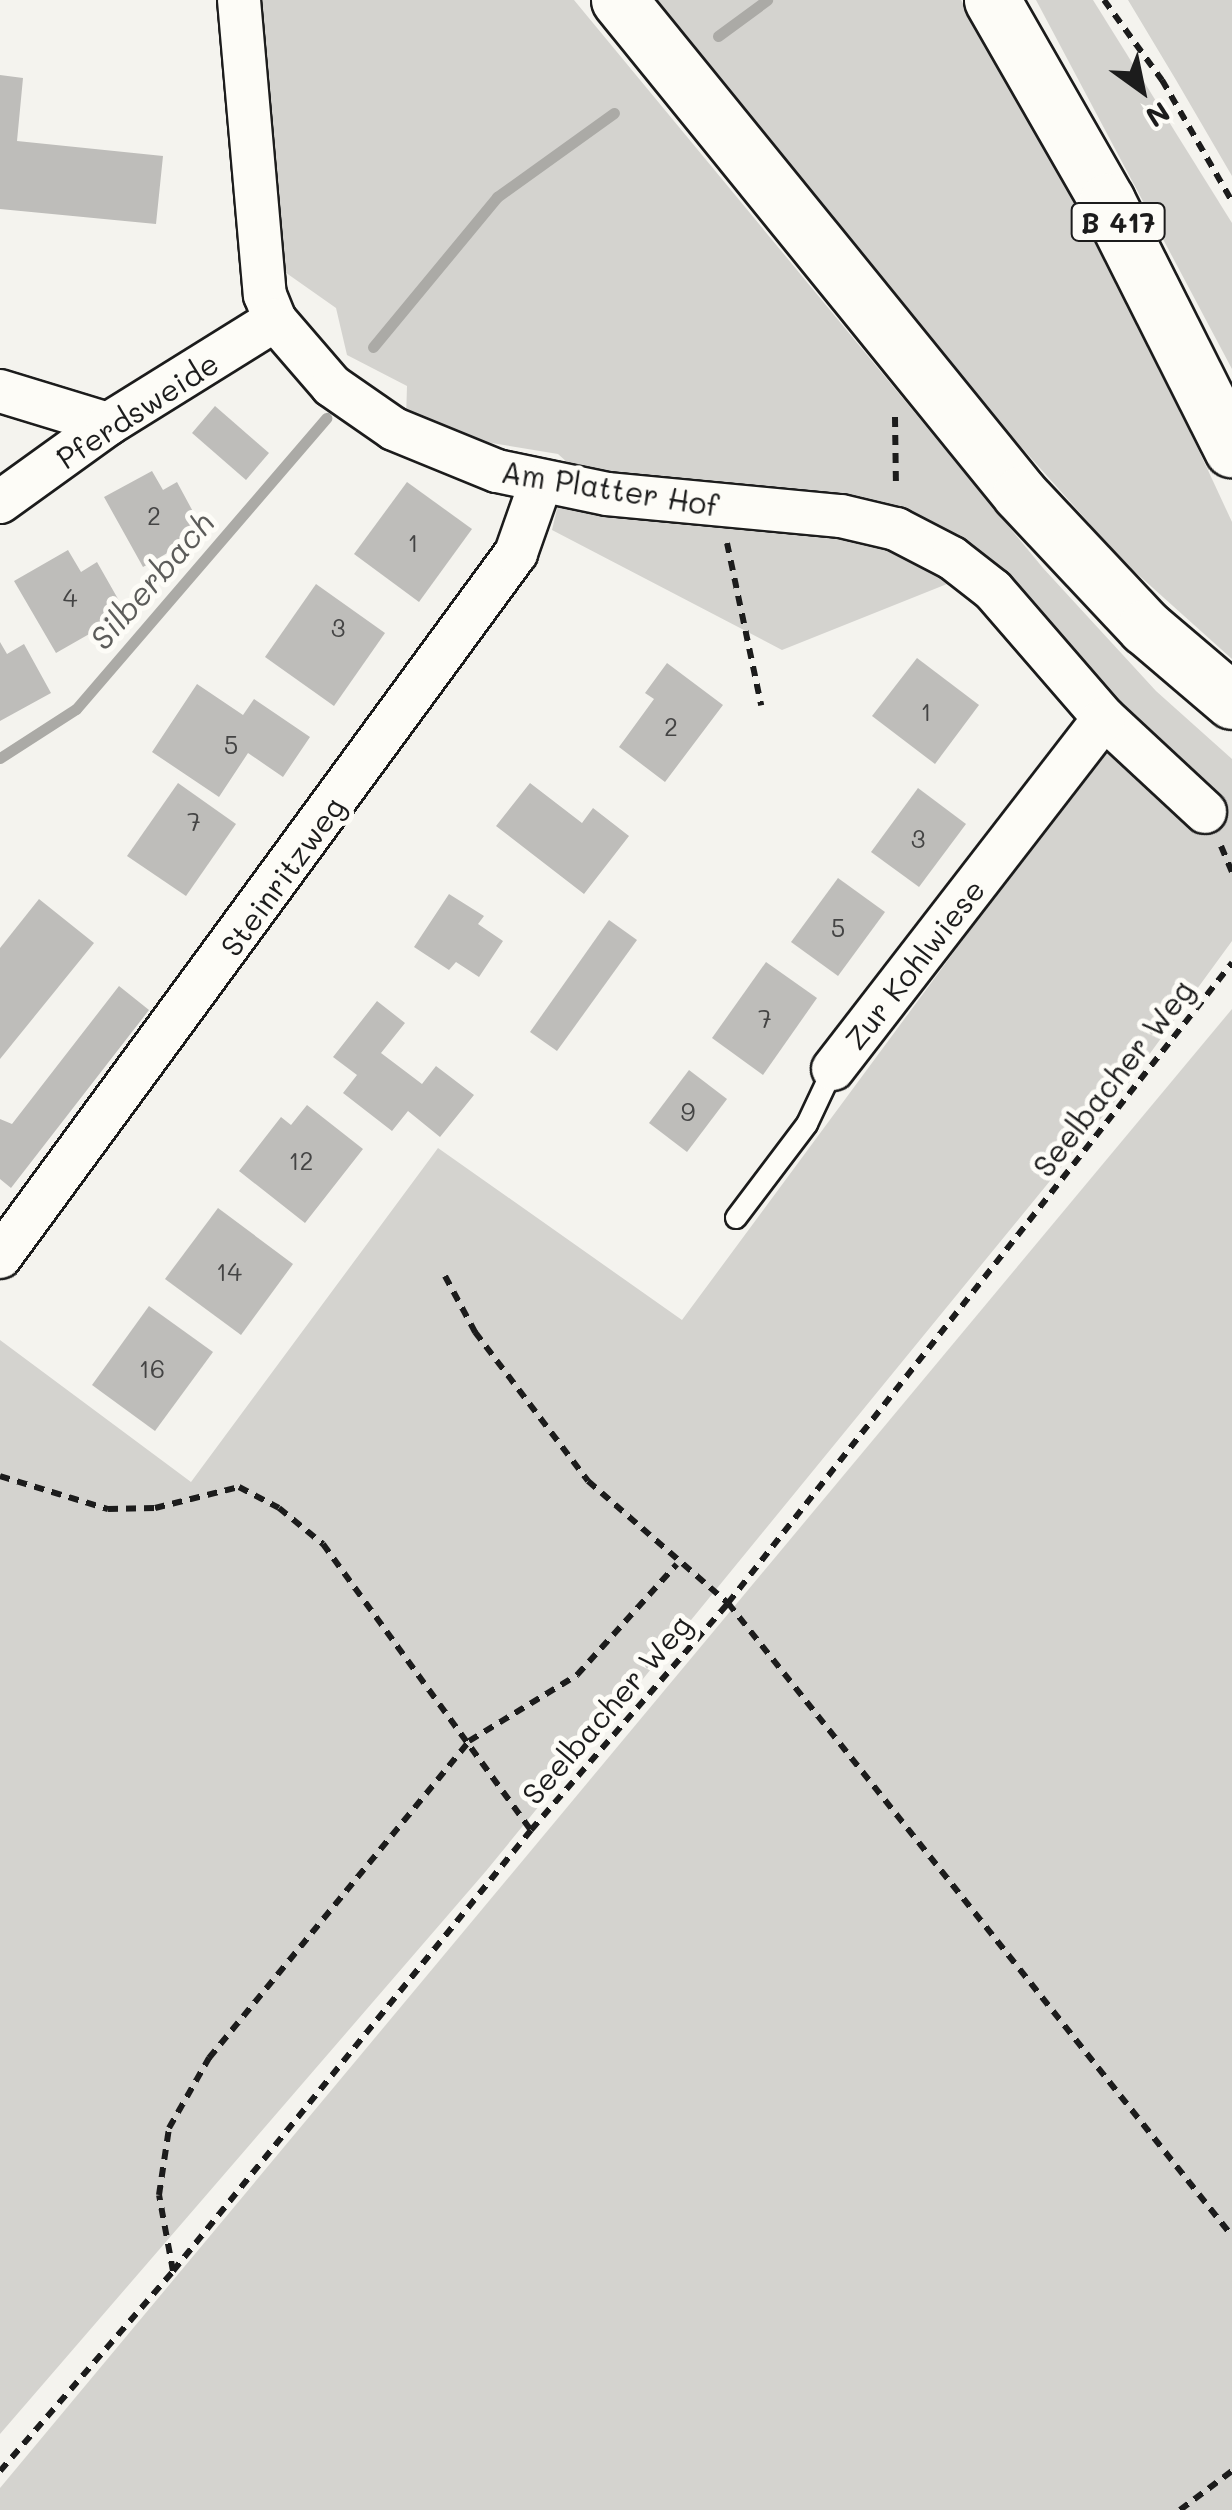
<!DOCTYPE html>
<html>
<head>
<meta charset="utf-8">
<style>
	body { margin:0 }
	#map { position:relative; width:1232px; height:2510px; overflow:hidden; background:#f4f3ee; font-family:Mali,sans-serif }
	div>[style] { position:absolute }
	.green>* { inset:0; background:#d4d3cf }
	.stream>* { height:11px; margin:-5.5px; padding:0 5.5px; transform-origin:5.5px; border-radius:5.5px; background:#abaaa6 }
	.building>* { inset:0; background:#bebdba }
	.path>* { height:6px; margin-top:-3px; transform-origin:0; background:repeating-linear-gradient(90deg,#1c1c1c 0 10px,transparent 0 18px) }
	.roads { filter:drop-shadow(2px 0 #1c1c1c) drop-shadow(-2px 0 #1c1c1c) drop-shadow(0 2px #1c1c1c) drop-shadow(0 -2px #1c1c1c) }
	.lane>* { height:20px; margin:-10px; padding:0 10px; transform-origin:10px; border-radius:10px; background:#fdfcf7 }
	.street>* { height:42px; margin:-21px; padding:0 21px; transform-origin:21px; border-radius:21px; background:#fdfcf7 }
	.secondary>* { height:55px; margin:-27.5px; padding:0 27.5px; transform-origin:27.5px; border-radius:27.5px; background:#fdfcf7 }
	.primary>* { height:55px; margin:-27.5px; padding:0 27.5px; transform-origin:27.5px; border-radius:27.5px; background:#fdfcf7 }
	span { translate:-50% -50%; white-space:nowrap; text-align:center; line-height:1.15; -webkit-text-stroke:10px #fdfcf7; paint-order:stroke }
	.number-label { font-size:25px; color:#444 }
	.number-label span { -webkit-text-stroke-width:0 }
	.shield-label span { padding:2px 8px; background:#fdfcf7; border:2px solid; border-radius:8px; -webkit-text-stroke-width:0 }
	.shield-label { font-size:28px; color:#1c1c1c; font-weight:700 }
	.street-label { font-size:30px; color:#1c1c1c }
	.water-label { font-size:32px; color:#5c5c5a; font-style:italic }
	.north { position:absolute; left:1092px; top:40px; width:100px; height:100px; -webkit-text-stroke:8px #fdfcf7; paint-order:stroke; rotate:147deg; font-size:28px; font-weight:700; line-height:40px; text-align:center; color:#1c1c1c }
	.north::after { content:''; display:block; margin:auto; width:35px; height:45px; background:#1c1c1c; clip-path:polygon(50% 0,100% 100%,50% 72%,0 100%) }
</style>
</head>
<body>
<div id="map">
	<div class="green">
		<i style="clip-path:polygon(255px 0,574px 0,1043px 568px,1156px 691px,1232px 759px,1232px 941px,1116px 1100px,486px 1871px,0 2434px,0 1340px,191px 1482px,438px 1148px,682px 1320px,1112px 738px,952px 582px,782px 650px,552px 530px,568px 463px,558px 454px,431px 433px,406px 419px,407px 386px,347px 355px,336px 308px,282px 270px)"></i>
		<i style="clip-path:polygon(651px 0,961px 0,1109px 257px,1232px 522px,1232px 659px,1124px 562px,1005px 429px)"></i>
		<i style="clip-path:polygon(1036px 0,1093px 0,1232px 223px,1232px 369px)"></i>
		<i style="clip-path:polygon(1128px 0,1232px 0,1232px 176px,1176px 80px)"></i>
		<i style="clip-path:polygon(1232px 1009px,1232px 2510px,0 2510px,0 2488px)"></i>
	</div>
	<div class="stream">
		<i style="left:718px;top:36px;width:61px;rotate:-36.3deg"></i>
		<i style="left:373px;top:347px;width:195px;rotate:-50.4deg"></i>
		<i style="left:497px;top:197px;width:144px;rotate:-35.7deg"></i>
		<i style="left:0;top:758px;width:90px;rotate:-32.8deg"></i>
		<i style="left:76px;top:709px;width:384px;rotate:-49.3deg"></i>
	</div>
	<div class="building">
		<i style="clip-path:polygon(0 75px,23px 78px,17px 141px,163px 156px,156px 224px,0 209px)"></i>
		<i style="clip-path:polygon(215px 406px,269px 453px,246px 480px,192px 433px)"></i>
		<i style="clip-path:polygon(152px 471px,163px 490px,177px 482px,204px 532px,143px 567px,104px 497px)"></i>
		<i style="clip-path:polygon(407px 482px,472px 529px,419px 602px,354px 554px)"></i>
		<i style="clip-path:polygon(68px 550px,81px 572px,97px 562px,126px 613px,56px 653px,14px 581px)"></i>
		<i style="clip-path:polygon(316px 584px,385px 633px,334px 706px,265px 657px)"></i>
		<i style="clip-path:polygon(0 642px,7px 654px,24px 644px,51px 693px,0 721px)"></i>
		<i style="clip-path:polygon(917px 658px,979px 705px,935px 764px,872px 716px)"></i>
		<i style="clip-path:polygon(667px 663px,723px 705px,665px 782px,619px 747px,654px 699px,645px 693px)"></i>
		<i style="clip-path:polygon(197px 684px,243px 715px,254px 699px,310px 737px,283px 777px,248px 753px,219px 797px,152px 752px)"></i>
		<i style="clip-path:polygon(178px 783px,236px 824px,186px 896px,127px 856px)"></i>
		<i style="clip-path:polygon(530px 783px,582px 823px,593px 808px,629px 836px,584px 894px,496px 826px)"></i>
		<i style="clip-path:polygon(918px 788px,966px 824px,919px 887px,871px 852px)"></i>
		<i style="clip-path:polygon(838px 878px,885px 912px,838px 976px,791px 942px)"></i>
		<i style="clip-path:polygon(449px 894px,484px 916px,478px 924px,503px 941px,479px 977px,456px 962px,449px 970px,414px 947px)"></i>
		<i style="clip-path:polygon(39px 899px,94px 943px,0 1059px,0 948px)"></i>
		<i style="clip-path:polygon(609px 920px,637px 940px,557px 1051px,530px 1032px)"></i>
		<i style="clip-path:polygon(766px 962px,817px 998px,763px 1075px,712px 1038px)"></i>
		<i style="clip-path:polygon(119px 986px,149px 1010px,11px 1188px,0 1179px,0 1119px,12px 1124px)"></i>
		<i style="clip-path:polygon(377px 1001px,405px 1023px,381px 1053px,422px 1084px,436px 1066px,474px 1095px,440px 1137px,408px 1111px,392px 1131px,343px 1093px,357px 1075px,333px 1057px)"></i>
		<i style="clip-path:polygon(689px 1070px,727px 1099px,687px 1152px,649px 1123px)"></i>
		<i style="clip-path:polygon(307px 1105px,363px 1149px,305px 1223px,239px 1171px,281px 1117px,291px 1125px)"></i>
		<i style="clip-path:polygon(218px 1208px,293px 1264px,241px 1335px,165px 1279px)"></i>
		<i style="clip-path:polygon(149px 1306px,213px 1352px,155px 1431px,92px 1385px)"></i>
	</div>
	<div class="path">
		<i style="left:1104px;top:0;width:99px;rotate:54.1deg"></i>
		<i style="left:1162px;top:80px;width:140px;rotate:60deg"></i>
		<i style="left:895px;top:417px;width:72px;rotate:89.2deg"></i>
		<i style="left:727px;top:543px;width:166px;rotate:78.1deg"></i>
		<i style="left:1221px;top:846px;width:28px;rotate:67deg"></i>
		<i style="left:445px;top:1276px;width:64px;rotate:61.8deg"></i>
		<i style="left:475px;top:1332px;width:187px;rotate:52.8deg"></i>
		<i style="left:588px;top:1481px;width:186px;rotate:41.1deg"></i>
		<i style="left:728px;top:1603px;width:809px;rotate:51.47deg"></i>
		<i style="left:0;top:1476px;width:113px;rotate:17deg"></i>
		<i style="left:108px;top:1509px;width:47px;rotate:-1.2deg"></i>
		<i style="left:155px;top:1508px;width:87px;rotate:-14deg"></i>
		<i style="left:239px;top:1487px;width:45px;rotate:27.7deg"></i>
		<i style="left:279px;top:1508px;width:57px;rotate:39.3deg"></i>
		<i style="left:323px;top:1544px;width:354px;rotate:54deg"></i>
		<i style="left:173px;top:2271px;width:77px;rotate:-100.4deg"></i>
		<i style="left:159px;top:2195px;width:68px;rotate:-81.5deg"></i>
		<i style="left:169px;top:2128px;width:81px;rotate:-60.3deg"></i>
		<i style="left:209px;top:2058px;width:410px;rotate:-50.6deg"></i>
		<i style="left:469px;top:1741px;width:127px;rotate:-31.4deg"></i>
		<i style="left:577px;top:1675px;width:149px;rotate:-48deg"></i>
		<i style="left:0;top:2471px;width:264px;rotate:-49.1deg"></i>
		<i style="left:173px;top:2271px;width:568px;rotate:-50.93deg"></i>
		<i style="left:531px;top:1830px;width:301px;rotate:-49deg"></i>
		<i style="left:728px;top:1603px;width:815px;rotate:-51.78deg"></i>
		<i style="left:1180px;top:2510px;width:65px;rotate:-36.9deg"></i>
	</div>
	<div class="roads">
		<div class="lane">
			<i style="left:736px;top:1218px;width:118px;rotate:-52.9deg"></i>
			<i style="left:807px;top:1124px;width:61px;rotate:-64.7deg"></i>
		</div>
		<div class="street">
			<i style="left:239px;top:0;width:296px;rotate:85deg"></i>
			<i style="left:265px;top:295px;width:27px;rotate:68deg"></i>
			<i style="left:275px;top:320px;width:87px;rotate:49.2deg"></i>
			<i style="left:332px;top:386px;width:75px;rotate:34.7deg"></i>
			<i style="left:394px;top:429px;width:111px;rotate:22.2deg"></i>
			<i style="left:497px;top:471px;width:112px;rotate:11.8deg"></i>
			<i style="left:607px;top:494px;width:235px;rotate:5.4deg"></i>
			<i style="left:841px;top:516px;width:57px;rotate:13.3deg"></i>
			<i style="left:896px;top:529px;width:63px;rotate:27.4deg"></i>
			<i style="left:952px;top:558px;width:52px;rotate:38deg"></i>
			<i style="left:993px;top:590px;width:169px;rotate:49.1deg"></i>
			<i style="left:1104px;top:718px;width:138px;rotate:42.9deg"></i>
			<i style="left:0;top:391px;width:113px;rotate:17deg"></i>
			<i style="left:0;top:502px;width:133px;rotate:-35.8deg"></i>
			<i style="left:108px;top:424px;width:197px;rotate:-31.9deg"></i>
			<i style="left:833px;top:1069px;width:443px;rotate:-52.3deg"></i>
			<i style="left:0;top:1257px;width:873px;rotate:-53.76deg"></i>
			<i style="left:516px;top:553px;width:75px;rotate:-70.6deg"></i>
		</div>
		<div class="secondary">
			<i style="left:619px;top:0;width:636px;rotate:50.93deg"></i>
			<i style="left:1020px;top:494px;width:183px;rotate:46.8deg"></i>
			<i style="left:1145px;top:627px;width:114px;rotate:40.4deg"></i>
		</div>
		<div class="primary">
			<i style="left:992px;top:0;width:232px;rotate:60.2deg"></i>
			<i style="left:1107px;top:201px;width:278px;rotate:63.3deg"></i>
		</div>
	</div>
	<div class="number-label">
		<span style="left:154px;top:515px">2</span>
		<span style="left:413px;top:542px">1</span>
		<span style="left:70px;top:597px">4</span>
		<span style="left:338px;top:627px">3</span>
		<span style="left:926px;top:711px">1</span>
		<span style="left:671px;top:726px">2</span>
		<span style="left:231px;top:744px">5</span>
		<span style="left:194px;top:821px">7</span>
		<span style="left:918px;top:838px">3</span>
		<span style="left:838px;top:927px">5</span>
		<span style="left:765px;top:1018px">7</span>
		<span style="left:688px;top:1111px">9</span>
		<span style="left:301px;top:1160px">12</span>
		<span style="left:229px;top:1271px">14</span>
		<span style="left:152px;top:1368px">16</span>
	</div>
	<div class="shield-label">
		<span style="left:1118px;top:222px">B 417</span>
	</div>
	<div class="street-label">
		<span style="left:137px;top:410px;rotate:-33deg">Pferdsweide</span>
		<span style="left:610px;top:488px;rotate:9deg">Am Platter Hof</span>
		<span style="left:282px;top:876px;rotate:-54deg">Steinritzweg</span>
		<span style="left:914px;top:964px;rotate:-52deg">Zur Kohlwiese</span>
		<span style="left:1113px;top:1078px;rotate:-52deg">Seelbacher Weg</span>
		<span style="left:606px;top:1709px;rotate:-49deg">Seelbacher Weg</span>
	</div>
	<div class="water-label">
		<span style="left:151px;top:580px;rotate:-49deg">Silberbach</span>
	</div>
	<div class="north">N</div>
</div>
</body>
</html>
